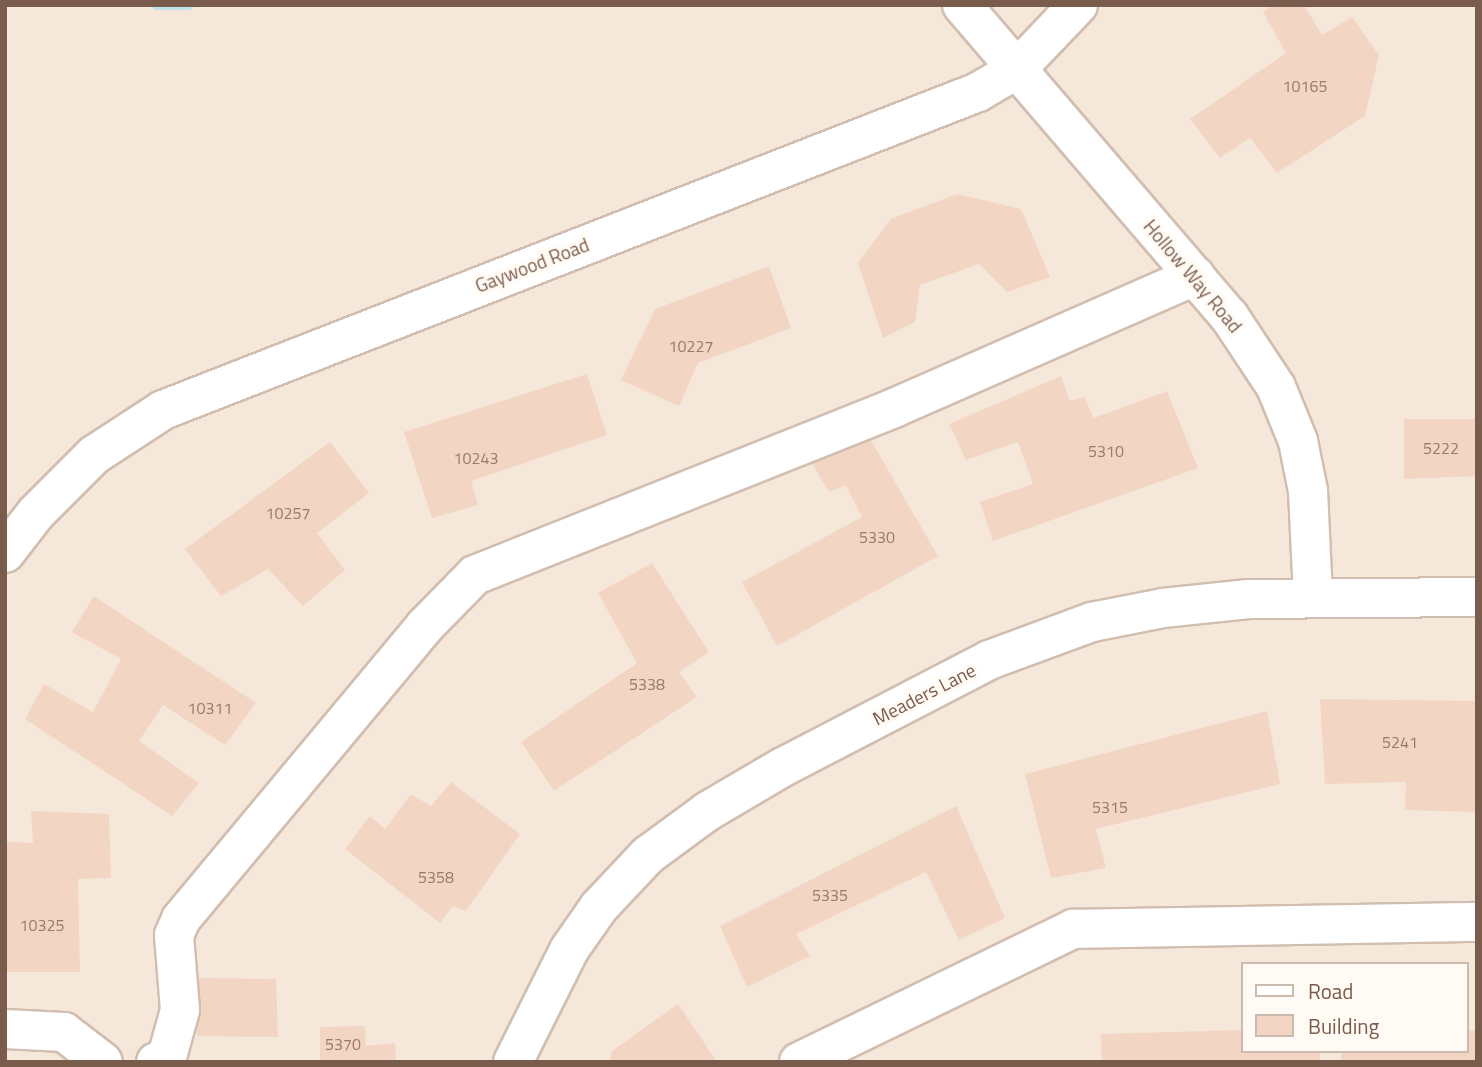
<!DOCTYPE html>
<html>
<head>
<meta charset="utf-8">
<style>
	body { margin:0 }
	#map { position:relative; width:1482px; height:1067px; overflow:hidden; background:#fdf6ec; font-family:"Titillium Web",sans-serif }
	div>[style] { position:absolute }
	.residential>* { inset:0; background:#f5e8da }
	.stream>* { height:9px; margin:-4.5px; padding:0 4.5px; transform-origin:4.5px; border-radius:4.5px; background:#bfe3e8 }
	.building>* { inset:0; background:#f3d5c3 }
	.roads { filter:drop-shadow(2px 0 #d1beb0) drop-shadow(-2px 0 #d1beb0) drop-shadow(0 2px #d1beb0) drop-shadow(0 -2px #d1beb0) }
	.minor>* { height:38px; margin:-19px; padding:0 19px; transform-origin:19px; border-radius:19px; background:#fff }
	span { translate:-50% -50%; white-space:nowrap; text-align:center; line-height:1.15; -webkit-text-stroke:7px #fffaf3; paint-order:stroke }
	.number-label { font-size:16px; color:#987a6a }
	.number-label span { -webkit-text-stroke-width:0 }
	.street-label { font-size:19px; color:#7a5c4d }
	.frame { position:absolute; inset:0; border:7px solid #7a5c4d; pointer-events:none }
	.legend { position:absolute; left:1241px; top:962px; width:228px; height:91px; box-sizing:border-box; background:#fffaf3; border:2px solid #cabbb1; margin:0; padding:9px 12px; list-style:none; font-size:21px; color:#7a5c4d }
	.legend li { display:flex; align-items:center; gap:14px; height:35px }
	.legend b { width:35px; border:2px solid #cabbb1 }
</style>
</head>
<body>
<div id="map">
	<div class="residential">
		<i style="clip-path:polygon(evenodd,5px 5px,1477px 5px,1477px 1062px,5px 1062px,5px 5px,1242px 964px,1466px 964px,1466px 1051px,1242px 1051px,1242px 964px)"></i>
	</div>
	<div class="stream">
		<i style="left:156px;top:5px;width:32px"></i>
	</div>
	<div class="building">
		<i style="clip-path:polygon(1274px 5px,1304px 5px,1322px 35px,1352px 17px,1379px 55px,1365px 116px,1277px 173px,1250px 138px,1220px 158px,1190px 119px,1286px 53px,1263px 12px)"></i>
		<i style="clip-path:polygon(957px 194px,1021px 209px,1050px 277px,1007px 292px,979px 264px,920px 285px,915px 322px,883px 338px,858px 263px,891px 219px)"></i>
		<i style="clip-path:polygon(769px 266px,791px 328px,698px 363px,679px 406px,621px 380px,655px 309px)"></i>
		<i style="clip-path:polygon(587px 374px,607px 435px,471px 481px,478px 505px,432px 518px,404px 432px)"></i>
		<i style="clip-path:polygon(1061px 376px,1070px 401px,1084px 397px,1094px 418px,1167px 391px,1198px 468px,993px 541px,980px 502px,1033px 484px,1018px 442px,966px 460px,949px 424px)"></i>
		<i style="clip-path:polygon(1404px 419px,1477px 419px,1477px 476px,1404px 479px)"></i>
		<i style="clip-path:polygon(866px 432px,938px 556px,777px 646px,742px 582px,862px 517px,846px 485px,829px 492px,810px 460px)"></i>
		<i style="clip-path:polygon(330px 442px,369px 493px,317px 533px,345px 570px,303px 606px,268px 569px,221px 596px,185px 549px)"></i>
		<i style="clip-path:polygon(652px 563px,709px 652px,679px 672px,697px 697px,554px 791px,521px 742px,637px 663px,598px 593px)"></i>
		<i style="clip-path:polygon(94px 596px,256px 703px,225px 745px,163px 705px,139px 741px,199px 783px,172px 816px,25px 719px,44px 684px,93px 712px,121px 659px,72px 632px)"></i>
		<i style="clip-path:polygon(1320px 699px,1477px 701px,1477px 812px,1405px 810px,1406px 782px,1325px 784px)"></i>
		<i style="clip-path:polygon(1267px 711px,1280px 784px,1096px 829px,1106px 868px,1051px 878px,1025px 774px)"></i>
		<i style="clip-path:polygon(451px 782px,520px 834px,466px 911px,453px 906px,440px 923px,345px 849px,370px 816px,385px 829px,411px 794px,431px 806px)"></i>
		<i style="clip-path:polygon(956px 806px,1005px 918px,959px 940px,926px 872px,796px 934px,810px 956px,747px 987px,720px 926px)"></i>
		<i style="clip-path:polygon(31px 811px,109px 814px,111px 878px,78px 879px,80px 972px,5px 972px,5px 842px,33px 843px)"></i>
		<i style="clip-path:polygon(194px 978px,276px 979px,278px 1037px,197px 1036px)"></i>
		<i style="clip-path:polygon(678px 1004px,717px 1062px,610px 1062px,612px 1051px)"></i>
		<i style="clip-path:polygon(365px 1026px,366px 1046px,395px 1043px,396px 1062px,320px 1062px,320px 1027px)"></i>
		<i style="clip-path:polygon(1242px 1030px,1242px 1051px,1320px 1051px,1320px 1062px,1102px 1062px,1101px 1034px)"></i>
		<i style="clip-path:polygon(1466px 1031px,1477px 1031px,1477px 1062px,1342px 1062px,1341px 1051px,1466px 1051px)"></i>
	</div>
	<div class="roads">
		<div class="minor">
			<i style="left:962px;top:5px;width:410px;rotate:49.4deg"></i>
			<i style="left:1229px;top:316px;width:85px;rotate:56.5deg"></i>
			<i style="left:1276px;top:387px;width:58px;rotate:67.8deg"></i>
			<i style="left:1298px;top:441px;width:51px;rotate:78.7deg"></i>
			<i style="left:1308px;top:491px;width:107px;rotate:87.3deg"></i>
			<i style="left:5px;top:553px;width:51px;rotate:-52.2deg"></i>
			<i style="left:36px;top:513px;width:82px;rotate:-45deg"></i>
			<i style="left:94px;top:455px;width:82px;rotate:-33.1deg"></i>
			<i style="left:163px;top:410px;width:875px;rotate:-21.31deg"></i>
			<i style="left:978px;top:92px;width:44px;rotate:-30.1deg"></i>
			<i style="left:1016px;top:70px;width:90px;rotate:-46.4deg"></i>
			<i style="left:5px;top:1029px;width:59px;rotate:2.9deg"></i>
			<i style="left:64px;top:1032px;width:49px;rotate:37.6deg"></i>
			<i style="left:156px;top:1062px;width:12px;rotate:-24deg"></i>
			<i style="left:167px;top:1057px;width:49px;rotate:-74.5deg"></i>
			<i style="left:180px;top:1010px;width:75px;rotate:-94.6deg"></i>
			<i style="left:174px;top:935px;width:17px;rotate:-66deg"></i>
			<i style="left:181px;top:919px;width:381px;rotate:-50.2deg"></i>
			<i style="left:425px;top:626px;width:71px;rotate:-45.6deg"></i>
			<i style="left:475px;top:575px;width:451px;rotate:-21.7deg"></i>
			<i style="left:894px;top:408px;width:329px;rotate:-23.7deg"></i>
			<i style="left:513px;top:1062px;width:125px;rotate:-63.4deg"></i>
			<i style="left:569px;top:950px;width:52px;rotate:-55.1deg"></i>
			<i style="left:599px;top:907px;width:71px;rotate:-46.7deg"></i>
			<i style="left:648px;top:855px;width:74px;rotate:-36.3deg"></i>
			<i style="left:708px;top:811px;width:87px;rotate:-30.4deg"></i>
			<i style="left:783px;top:767px;width:232px;rotate:-27.4deg"></i>
			<i style="left:989px;top:660px;width:110px;rotate:-20.3deg"></i>
			<i style="left:1092px;top:622px;width:72px;rotate:-11.2deg"></i>
			<i style="left:1163px;top:608px;width:86px;rotate:-6deg"></i>
			<i style="left:1249px;top:599px;width:228px;rotate:-0.5deg"></i>
			<i style="left:799px;top:1062px;width:305px;rotate:-25.9deg"></i>
			<i style="left:1073px;top:929px;width:404px;rotate:-1deg"></i>
		</div>
	</div>
	<div class="number-label">
		<span style="left:1305px;top:86px">10165</span>
		<span style="left:691px;top:346px">10227</span>
		<span style="left:1441px;top:448px">5222</span>
		<span style="left:1106px;top:451px">5310</span>
		<span style="left:476px;top:458px">10243</span>
		<span style="left:288px;top:513px">10257</span>
		<span style="left:877px;top:537px">5330</span>
		<span style="left:647px;top:684px">5338</span>
		<span style="left:210px;top:708px">10311</span>
		<span style="left:1400px;top:742px">5241</span>
		<span style="left:1110px;top:807px">5315</span>
		<span style="left:436px;top:877px">5358</span>
		<span style="left:830px;top:895px">5335</span>
		<span style="left:42px;top:925px">10325</span>
		<span style="left:343px;top:1044px">5370</span>
	</div>
	<div class="street-label">
		<span style="left:532px;top:265px;rotate:-21deg">Gaywood Road</span>
		<span style="left:1193px;top:276px;rotate:50deg">Hollow Way Road</span>
		<span style="left:924px;top:694px;rotate:-27deg">Meaders Lane</span>
	</div>
	<div class="frame"></div>
	<ul class="legend">
	<li><b style="height:9px;background:#fff"></b>Road</li>
	<li><b style="height:19px;background:#f3d5c3"></b>Building</li>
	</ul>
</div>
</body>
</html>
